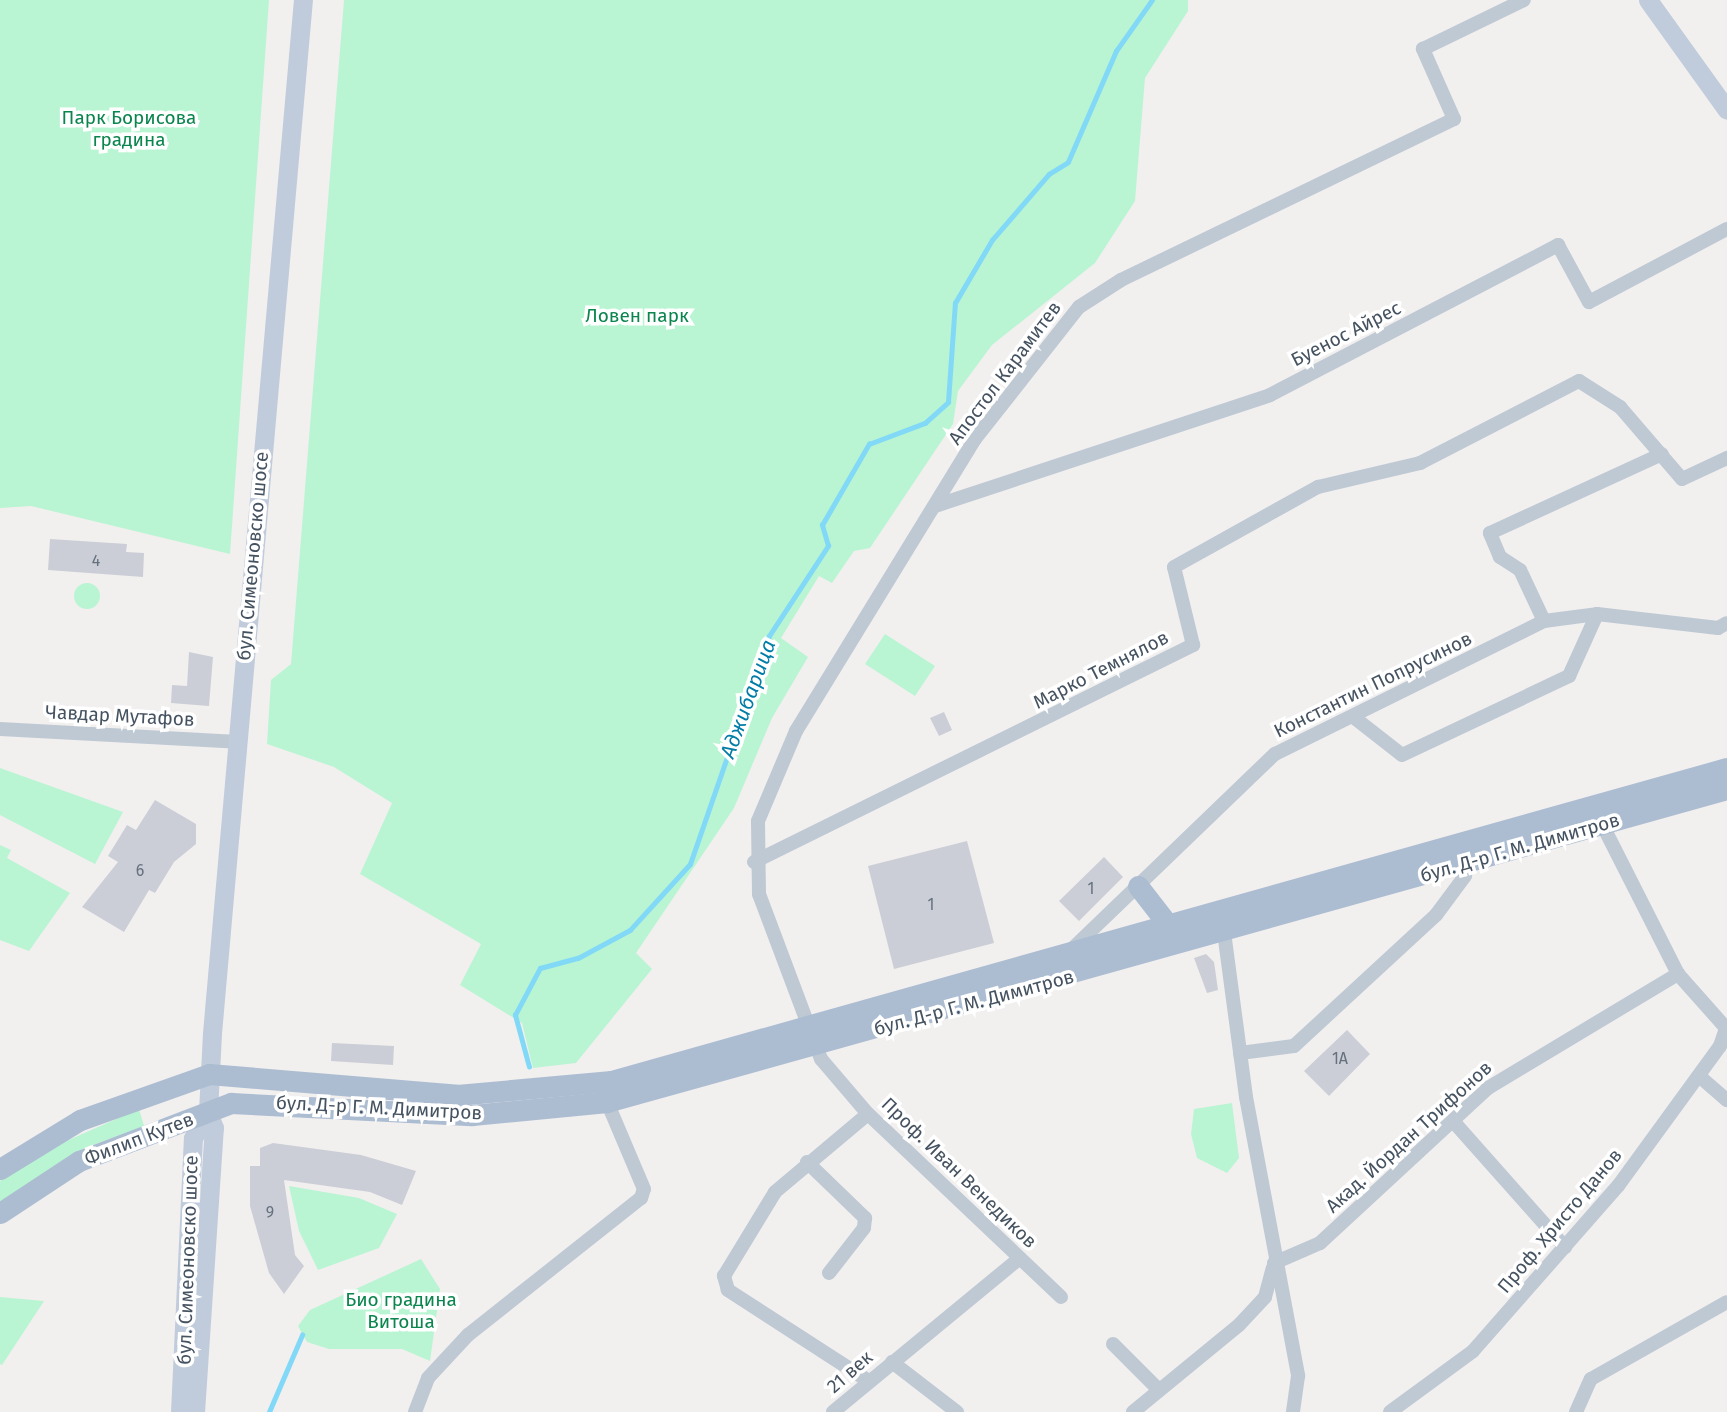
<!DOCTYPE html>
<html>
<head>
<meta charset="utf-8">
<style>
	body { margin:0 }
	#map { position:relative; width:1727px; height:1412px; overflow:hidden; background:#f2efef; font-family:"Fira Sans",sans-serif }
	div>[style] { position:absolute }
	.green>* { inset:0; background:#b9f5d3 }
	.round { border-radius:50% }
	.stream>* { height:4.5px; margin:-2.25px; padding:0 2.25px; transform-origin:2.25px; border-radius:2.25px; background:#81d9f7 }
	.building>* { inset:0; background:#cbced6 }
	.street>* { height:14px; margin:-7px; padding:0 7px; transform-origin:7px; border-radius:7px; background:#bec9d3 }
	.secondary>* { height:19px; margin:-9.5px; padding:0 9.5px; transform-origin:9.5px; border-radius:9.5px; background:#c0ccdb }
	.primary>* { height:21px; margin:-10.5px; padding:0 10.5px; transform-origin:10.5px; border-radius:10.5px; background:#acbdd2 }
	span { translate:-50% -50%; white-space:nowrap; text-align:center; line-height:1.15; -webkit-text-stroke:7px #fff; paint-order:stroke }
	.number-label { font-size:16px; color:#66717e }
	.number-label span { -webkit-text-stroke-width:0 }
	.park-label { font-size:19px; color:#0b854e }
	.street-label { font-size:19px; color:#455260 }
	.water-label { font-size:21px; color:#027da7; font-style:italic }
</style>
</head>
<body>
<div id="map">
	<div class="green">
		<i style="clip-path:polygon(0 0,269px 0,230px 554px,31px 506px,0 508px)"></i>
		<i style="clip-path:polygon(344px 0,1188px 0,1188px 11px,1145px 78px,1135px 201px,1095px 263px,992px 345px,958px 391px,953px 424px,870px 548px,854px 551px,832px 583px,819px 576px,781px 638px,808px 657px,772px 718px,734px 808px,636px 953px,652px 969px,576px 1063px,533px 1068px,522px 1023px,460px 985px,481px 944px,360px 874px,392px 803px,334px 767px,267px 744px,271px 680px,291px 664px)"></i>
		<i class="round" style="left:74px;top:583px;width:26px;height:26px"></i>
		<i style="clip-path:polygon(885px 634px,935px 666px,915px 696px,865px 664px)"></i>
		<i style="clip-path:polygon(0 768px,123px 812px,95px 864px,0 815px)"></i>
		<i style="clip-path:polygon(0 845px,11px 850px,7px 858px,70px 893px,29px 951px,0 940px)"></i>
		<i style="clip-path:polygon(1232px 1103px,1239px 1158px,1227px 1173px,1197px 1158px,1191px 1134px,1194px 1109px)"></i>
		<i style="clip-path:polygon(139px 1109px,144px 1126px,85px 1148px,0 1202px,0 1181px,30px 1157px)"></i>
		<i style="clip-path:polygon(289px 1186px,359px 1198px,397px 1214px,379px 1248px,318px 1270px,299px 1231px)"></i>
		<i style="clip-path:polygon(421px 1259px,440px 1289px,430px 1361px,402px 1349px,329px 1349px,307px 1342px,298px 1326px,310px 1310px)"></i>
		<i style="clip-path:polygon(0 1297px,44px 1301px,2px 1365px,0 1364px)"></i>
	</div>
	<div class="stream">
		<i style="left:529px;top:1067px;width:54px;rotate:-105.1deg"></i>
		<i style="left:515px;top:1015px;width:53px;rotate:-62deg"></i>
		<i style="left:540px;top:968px;width:39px;rotate:-15deg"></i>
		<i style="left:578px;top:958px;width:59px;rotate:-28.3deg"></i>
		<i style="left:630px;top:930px;width:89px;rotate:-47.7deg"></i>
		<i style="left:690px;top:864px;width:241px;rotate:-70.9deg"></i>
		<i style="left:769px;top:636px;width:108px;rotate:-56.8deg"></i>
		<i style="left:828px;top:546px;width:22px;rotate:-106deg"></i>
		<i style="left:822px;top:525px;width:94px;rotate:-59.9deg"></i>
		<i style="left:869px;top:444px;width:60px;rotate:-20.6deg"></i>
		<i style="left:925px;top:423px;width:31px;rotate:-42deg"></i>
		<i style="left:948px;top:402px;width:99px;rotate:-86deg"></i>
		<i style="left:955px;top:303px;width:73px;rotate:-59.6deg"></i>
		<i style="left:992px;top:240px;width:87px;rotate:-49.2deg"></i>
		<i style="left:1049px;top:174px;width:22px;rotate:-32deg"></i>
		<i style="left:1068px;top:162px;width:121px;rotate:-66.6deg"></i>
		<i style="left:1116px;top:51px;width:62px;rotate:-54.8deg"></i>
		<i style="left:269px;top:1412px;width:84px;rotate:-66.8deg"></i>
	</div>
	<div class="building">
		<i style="clip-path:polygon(50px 539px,127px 544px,126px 552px,144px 553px,143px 577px,48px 570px)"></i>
		<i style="clip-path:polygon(189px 652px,213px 657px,209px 706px,171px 703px,172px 685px,187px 686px)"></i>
		<i style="clip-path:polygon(944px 712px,952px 730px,939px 736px,930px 718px)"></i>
		<i style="clip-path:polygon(155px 800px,196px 824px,196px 844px,174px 862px,155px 893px,149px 890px,124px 932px,82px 907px,118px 862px,108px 856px,127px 825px,136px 830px)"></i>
		<i style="clip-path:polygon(967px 841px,994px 943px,894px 969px,868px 866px)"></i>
		<i style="clip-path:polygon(1104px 857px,1123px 877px,1079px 921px,1059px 901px)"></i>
		<i style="clip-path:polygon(1206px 954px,1214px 962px,1218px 990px,1207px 993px,1194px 958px)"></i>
		<i style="clip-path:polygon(1347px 1030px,1370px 1054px,1329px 1096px,1304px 1071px)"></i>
		<i style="clip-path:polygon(332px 1043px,394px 1046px,393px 1065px,331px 1061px)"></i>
		<i style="clip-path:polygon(273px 1143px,361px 1155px,416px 1171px,402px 1205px,370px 1192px,284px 1180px,295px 1255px,304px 1266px,284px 1294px,269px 1273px,250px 1206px,250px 1166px,260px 1166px,260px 1148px)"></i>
	</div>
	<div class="street">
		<i style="left:935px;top:506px;width:353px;rotate:-18.3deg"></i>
		<i style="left:1270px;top:395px;width:325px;rotate:-27.5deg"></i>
		<i style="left:1558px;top:245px;width:65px;rotate:61.5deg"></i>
		<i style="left:1589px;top:302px;width:156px;rotate:-27.9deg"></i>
		<i style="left:1544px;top:621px;width:56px;rotate:-115.2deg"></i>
		<i style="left:1520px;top:570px;width:24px;rotate:-147deg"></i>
		<i style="left:1500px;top:557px;width:26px;rotate:-113deg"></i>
		<i style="left:1490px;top:533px;width:189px;rotate:-24.7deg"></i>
		<i style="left:1356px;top:719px;width:58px;rotate:38deg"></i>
		<i style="left:1402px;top:755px;width:185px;rotate:-25.3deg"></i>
		<i style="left:1569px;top:676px;width:68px;rotate:-65.7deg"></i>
		<i style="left:0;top:729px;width:238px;rotate:3.1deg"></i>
		<i style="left:1602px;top:824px;width:168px;rotate:63.1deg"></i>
		<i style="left:1678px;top:974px;width:71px;rotate:48.4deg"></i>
		<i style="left:754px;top:862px;width:490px;rotate:-26.3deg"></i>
		<i style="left:1193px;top:645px;width:80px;rotate:-103.7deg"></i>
		<i style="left:1174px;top:567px;width:165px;rotate:-29.1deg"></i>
		<i style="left:1318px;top:487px;width:105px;rotate:-13.2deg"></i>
		<i style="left:1420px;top:463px;width:179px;rotate:-27.3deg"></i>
		<i style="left:1579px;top:381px;width:49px;rotate:32.4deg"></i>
		<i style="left:1620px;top:407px;width:95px;rotate:49.3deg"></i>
		<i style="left:1682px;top:479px;width:50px;rotate:-25deg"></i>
		<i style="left:1224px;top:932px;width:166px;rotate:82.4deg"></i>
		<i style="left:1246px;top:1097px;width:284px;rotate:79.4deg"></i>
		<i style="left:1298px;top:1376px;width:36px;rotate:98deg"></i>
		<i style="left:1071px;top:950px;width:283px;rotate:-43.9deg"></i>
		<i style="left:1275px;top:754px;width:300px;rotate:-26.3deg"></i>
		<i style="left:1544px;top:621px;width:53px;rotate:-7.5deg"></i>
		<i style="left:1597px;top:614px;width:122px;rotate:6.6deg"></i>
		<i style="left:1718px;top:628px;width:10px;rotate:-29deg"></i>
		<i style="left:1240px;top:1053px;width:54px;rotate:-7.4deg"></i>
		<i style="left:1294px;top:1046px;width:193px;rotate:-42.7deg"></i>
		<i style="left:1436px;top:915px;width:49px;rotate:-53.4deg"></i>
		<i style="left:1465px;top:876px;width:12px;rotate:-104deg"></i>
		<i style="left:1699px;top:1076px;width:37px;rotate:41deg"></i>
		<i style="left:1453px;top:1121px;width:169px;rotate:48.4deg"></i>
		<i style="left:807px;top:1162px;width:81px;rotate:44deg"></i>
		<i style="left:865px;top:1218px;width:10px;rotate:96deg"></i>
		<i style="left:864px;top:1228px;width:57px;rotate:127.9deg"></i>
		<i style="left:1274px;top:1263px;width:50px;rotate:-23.5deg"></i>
		<i style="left:1320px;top:1243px;width:229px;rotate:-42.7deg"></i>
		<i style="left:1488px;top:1088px;width:222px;rotate:-31deg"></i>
		<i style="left:1061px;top:1297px;width:266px;rotate:-136.5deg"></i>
		<i style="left:868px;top:1114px;width:72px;rotate:-130.5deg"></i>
		<i style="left:821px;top:1059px;width:176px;rotate:-110.6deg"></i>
		<i style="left:759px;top:894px;width:73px;rotate:-90.8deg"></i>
		<i style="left:758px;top:821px;width:98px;rotate:-67.1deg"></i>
		<i style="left:796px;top:731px;width:342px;rotate:-58.5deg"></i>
		<i style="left:975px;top:439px;width:168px;rotate:-51.8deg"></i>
		<i style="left:1079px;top:307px;width:50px;rotate:-32.7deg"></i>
		<i style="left:1121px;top:280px;width:370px;rotate:-25.8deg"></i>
		<i style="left:1454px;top:119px;width:77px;rotate:-113.9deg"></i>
		<i style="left:1423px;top:49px;width:112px;rotate:-25.9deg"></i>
		<i style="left:1113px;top:1344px;width:65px;rotate:45deg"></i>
		<i style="left:892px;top:1362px;width:82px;rotate:37.6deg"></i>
		<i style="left:867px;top:1380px;width:166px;rotate:-147.1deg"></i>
		<i style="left:728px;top:1290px;width:15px;rotate:-106deg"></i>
		<i style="left:724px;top:1276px;width:98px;rotate:-58.7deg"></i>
		<i style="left:775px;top:1192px;width:121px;rotate:-40deg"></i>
		<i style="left:415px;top:1412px;width:36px;rotate:-69deg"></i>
		<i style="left:428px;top:1378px;width:59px;rotate:-47.1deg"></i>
		<i style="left:468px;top:1335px;width:221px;rotate:-38.4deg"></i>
		<i style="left:641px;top:1198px;width:9px;rotate:-72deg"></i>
		<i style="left:644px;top:1189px;width:95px;rotate:-113deg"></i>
		<i style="left:833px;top:1412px;width:242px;rotate:-39.5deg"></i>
		<i style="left:1133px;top:1412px;width:137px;rotate:-39.4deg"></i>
		<i style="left:1239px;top:1325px;width:38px;rotate:-47deg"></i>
		<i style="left:1265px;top:1297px;width:30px;rotate:-75deg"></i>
		<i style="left:1390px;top:1412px;width:103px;rotate:-36.3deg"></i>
		<i style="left:1473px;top:1351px;width:220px;rotate:-48.7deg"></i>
		<i style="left:1618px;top:1186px;width:173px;rotate:-53.9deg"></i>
		<i style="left:1720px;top:1046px;width:21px;rotate:-71deg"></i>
		<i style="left:1576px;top:1412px;width:36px;rotate:-66deg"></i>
		<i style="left:1591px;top:1379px;width:156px;rotate:-29.5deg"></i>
	</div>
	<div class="secondary">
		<i style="left:1648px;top:0;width:135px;rotate:54.3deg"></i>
		<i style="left:180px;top:1412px;width:274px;rotate:-87.3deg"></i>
		<i style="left:193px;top:1138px;width:30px;rotate:-60deg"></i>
		<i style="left:195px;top:1412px;width:285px;rotate:-86.2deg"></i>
		<i style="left:214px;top:1128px;width:17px;rotate:-111deg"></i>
		<i style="left:208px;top:1112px;width:79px;rotate:-87.1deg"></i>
		<i style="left:212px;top:1033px;width:1037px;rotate:-84.97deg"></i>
	</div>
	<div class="primary">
		<i style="left:1138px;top:886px;width:51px;rotate:52.2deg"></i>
		<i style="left:0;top:1169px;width:94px;rotate:-31.5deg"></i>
		<i style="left:80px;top:1120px;width:137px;rotate:-19.6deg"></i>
		<i style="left:209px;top:1074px;width:249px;rotate:4.8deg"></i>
		<i style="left:457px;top:1095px;width:155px;rotate:-5.2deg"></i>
		<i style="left:611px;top:1081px;width:1159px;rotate:-15.67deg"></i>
		<i style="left:0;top:1213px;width:95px;rotate:-33.4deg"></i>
		<i style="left:79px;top:1161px;width:163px;rotate:-20.9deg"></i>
		<i style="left:231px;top:1103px;width:241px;rotate:2.9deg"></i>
		<i style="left:472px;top:1115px;width:136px;rotate:-5.5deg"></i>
		<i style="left:607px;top:1102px;width:1163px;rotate:-15.61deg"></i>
	</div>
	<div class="number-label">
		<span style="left:96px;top:561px">4</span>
		<span style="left:140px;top:871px">6</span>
		<span style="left:1091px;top:889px">1</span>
		<span style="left:931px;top:905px">1</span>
		<span style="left:1340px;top:1059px">1А</span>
		<span style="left:270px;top:1213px">9</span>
	</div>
	<div class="park-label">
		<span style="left:129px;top:129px">Парк Борисова<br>градина</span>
		<span style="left:637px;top:316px">Ловен парк</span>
		<span style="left:401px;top:1311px">Био градина<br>Витоша</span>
	</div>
	<div class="street-label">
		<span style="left:1346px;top:334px;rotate:-27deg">Буенос Айрес</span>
		<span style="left:1005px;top:373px;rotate:-53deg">Апостол Карамитев</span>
		<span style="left:253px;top:556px;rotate:-85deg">бул. Симеоновско шосе</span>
		<span style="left:1101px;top:670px;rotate:-27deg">Марко Темнялов</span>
		<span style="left:1373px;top:685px;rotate:-26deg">Константин Попрусинов</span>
		<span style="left:120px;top:716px;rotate:3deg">Чавдар Мутафов</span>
		<span style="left:1520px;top:848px;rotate:-16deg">бул. Д-р Г. М. Димитров</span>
		<span style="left:974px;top:1003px;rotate:-15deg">бул. Д-р Г. М. Димитров</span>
		<span style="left:379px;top:1108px;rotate:3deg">бул. Д-р Г. М. Димитров</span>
		<span style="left:1409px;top:1137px;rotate:-42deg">Акад. Йордан Трифонов</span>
		<span style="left:139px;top:1139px;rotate:-21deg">Филип Кутев</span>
		<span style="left:959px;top:1173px;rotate:44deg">Проф. Иван Венедиков</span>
		<span style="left:1560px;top:1221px;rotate:-50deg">Проф. Христо Данов</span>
		<span style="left:188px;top:1260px;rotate:-88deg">бул. Симеоновско шосе</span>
		<span style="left:850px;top:1372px;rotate:-41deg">21 век</span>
	</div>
	<div class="water-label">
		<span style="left:748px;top:699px;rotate:-70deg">Аджибарица</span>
	</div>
</div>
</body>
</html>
